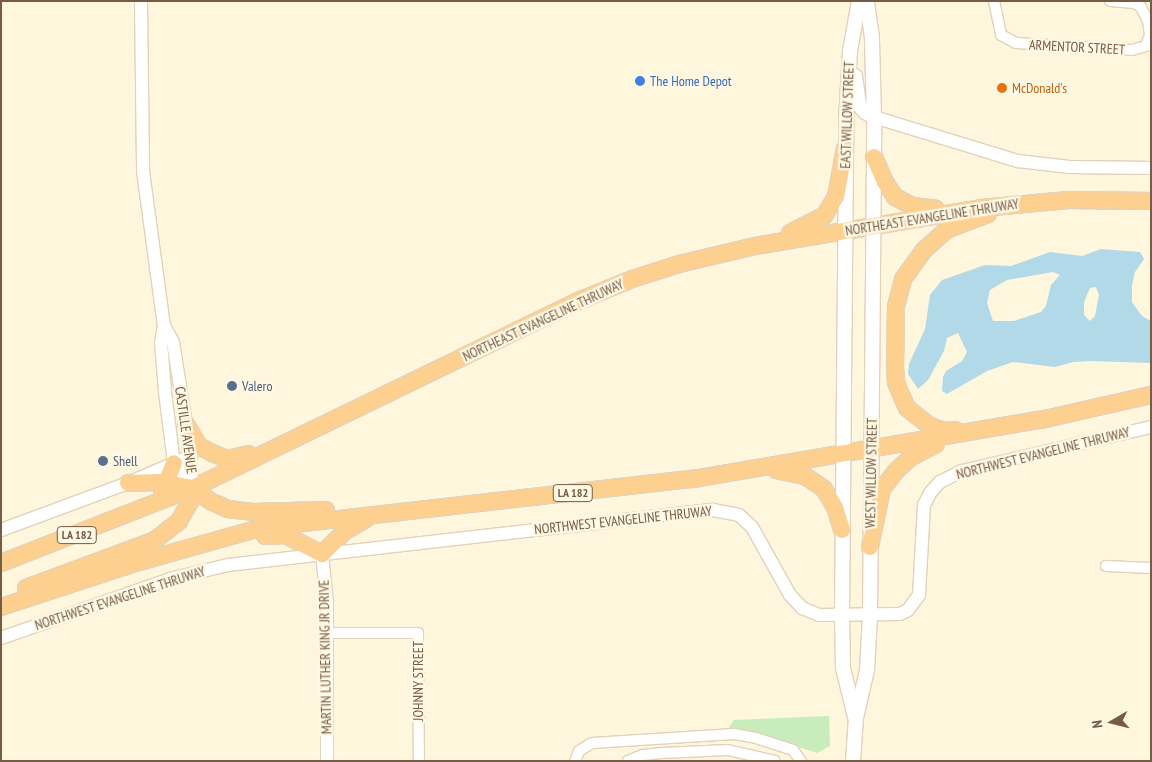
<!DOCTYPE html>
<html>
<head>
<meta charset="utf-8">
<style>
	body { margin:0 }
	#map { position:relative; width:1152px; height:762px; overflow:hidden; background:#fef6dd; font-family:"PT Sans Narrow",sans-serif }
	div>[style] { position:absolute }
	.green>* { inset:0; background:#c8ecbb }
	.water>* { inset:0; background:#b1d9e8 }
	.roads { filter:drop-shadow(1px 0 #e2d2b9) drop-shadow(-1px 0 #e2d2b9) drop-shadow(0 1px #e2d2b9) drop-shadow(0 -1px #e2d2b9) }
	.minor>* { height:10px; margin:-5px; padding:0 5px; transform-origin:5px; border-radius:5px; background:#fff }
	.tertiary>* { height:12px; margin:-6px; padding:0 6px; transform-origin:6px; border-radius:6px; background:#fff }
	.secondary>* { height:14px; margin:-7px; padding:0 7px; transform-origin:7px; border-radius:7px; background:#fff }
	.trunk>* { height:16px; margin:-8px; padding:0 8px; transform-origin:8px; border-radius:8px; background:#fed090 }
	.dots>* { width:14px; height:14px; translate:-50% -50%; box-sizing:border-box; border:2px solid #fff8e5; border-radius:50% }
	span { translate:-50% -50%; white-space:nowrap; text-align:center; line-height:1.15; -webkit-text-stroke:4.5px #fff8e5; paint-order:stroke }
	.shield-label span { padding:1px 4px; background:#fff8e5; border:1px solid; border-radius:4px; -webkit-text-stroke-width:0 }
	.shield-label { font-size:12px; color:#755c44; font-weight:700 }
	.street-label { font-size:14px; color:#755c44 }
	.shop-label { font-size:14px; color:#366cbe }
	.left { translate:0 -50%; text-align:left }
	.food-label { font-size:14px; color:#c56008 }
	.service-label { font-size:14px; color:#4e5e75 }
	.frame { position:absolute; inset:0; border:2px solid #755c44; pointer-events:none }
	.north { position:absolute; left:1087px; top:697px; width:50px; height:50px; -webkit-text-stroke:4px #fff8e5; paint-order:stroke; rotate:262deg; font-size:14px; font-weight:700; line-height:20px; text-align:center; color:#755c44 }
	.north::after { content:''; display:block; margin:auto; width:18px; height:22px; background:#755c44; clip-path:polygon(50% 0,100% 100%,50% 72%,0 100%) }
</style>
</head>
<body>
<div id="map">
	<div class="green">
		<i style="clip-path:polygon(829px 716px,830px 746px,817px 753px,747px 730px,728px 729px,734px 720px)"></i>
	</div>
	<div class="water">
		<i style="clip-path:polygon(evenodd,1101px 249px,1140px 252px,1144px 259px,1135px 272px,1132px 285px,1132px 302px,1142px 316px,1151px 321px,1151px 363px,1091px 361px,1073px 362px,1055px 367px,1013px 362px,987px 371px,947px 394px,942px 391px,943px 377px,946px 371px,962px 361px,967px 352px,958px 333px,947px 338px,944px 351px,928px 380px,918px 389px,908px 374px,909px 364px,925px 329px,930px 295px,942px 280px,985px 265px,1011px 266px,1050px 252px,1082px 256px,1101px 249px,1053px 272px,1060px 275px,1051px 285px,1046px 306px,1041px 312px,1014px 321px,993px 321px,987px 303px,990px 290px,1007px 280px,1053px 272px,1101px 249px,1096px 287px,1099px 295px,1095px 316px,1090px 321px,1084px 315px,1084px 302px,1090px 288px,1096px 287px)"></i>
	</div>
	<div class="roads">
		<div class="minor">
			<i style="left:994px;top:1px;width:35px;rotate:78deg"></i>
			<i style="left:1001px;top:35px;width:17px;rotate:28deg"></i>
			<i style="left:1016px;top:43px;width:116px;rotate:3.5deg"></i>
			<i style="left:1132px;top:50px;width:15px;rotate:-16deg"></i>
			<i style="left:1146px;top:46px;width:12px;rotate:-70deg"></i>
			<i style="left:1150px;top:35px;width:14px;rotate:-98deg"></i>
			<i style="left:1148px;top:21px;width:16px;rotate:-117deg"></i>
			<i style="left:1141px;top:7px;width:8px;rotate:-150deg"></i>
			<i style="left:1134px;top:3px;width:24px;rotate:-175deg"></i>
			<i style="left:1106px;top:566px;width:45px;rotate:2.5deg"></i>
			<i style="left:326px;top:633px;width:92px"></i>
			<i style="left:418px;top:633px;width:128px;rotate:89.6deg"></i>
			<i style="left:575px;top:761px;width:11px;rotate:-68deg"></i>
			<i style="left:579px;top:751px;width:15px;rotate:-32deg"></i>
			<i style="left:592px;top:743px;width:142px;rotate:-3.6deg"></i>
			<i style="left:734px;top:734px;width:22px;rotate:10deg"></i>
			<i style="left:756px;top:738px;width:39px;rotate:18deg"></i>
			<i style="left:793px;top:750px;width:14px;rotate:54deg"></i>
			<i style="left:628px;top:761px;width:16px;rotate:-22deg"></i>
			<i style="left:643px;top:755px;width:19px;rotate:-6deg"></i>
			<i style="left:662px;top:753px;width:66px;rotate:-2.6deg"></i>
			<i style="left:728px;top:750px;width:48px;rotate:13.2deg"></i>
		</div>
		<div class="tertiary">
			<i style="left:141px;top:1px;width:170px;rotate:89.3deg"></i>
			<i style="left:143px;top:171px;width:156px;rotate:82.3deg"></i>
			<i style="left:164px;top:326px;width:17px;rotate:100deg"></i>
			<i style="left:161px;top:343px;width:49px;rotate:85.3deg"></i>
			<i style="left:165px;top:392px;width:72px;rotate:82.8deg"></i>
			<i style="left:174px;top:463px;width:31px;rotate:53deg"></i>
			<i style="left:874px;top:117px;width:151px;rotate:17deg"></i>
			<i style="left:1018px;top:161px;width:52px;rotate:6.6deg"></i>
			<i style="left:1070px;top:167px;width:81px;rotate:0.7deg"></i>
			<i style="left:164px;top:326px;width:18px;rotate:61deg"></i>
			<i style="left:173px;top:342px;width:83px;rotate:81deg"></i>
			<i style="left:186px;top:424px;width:64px;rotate:83.8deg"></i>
			<i style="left:1px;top:530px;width:135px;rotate:-20.3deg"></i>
			<i style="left:128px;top:483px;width:69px;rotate:-23.2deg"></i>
			<i style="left:322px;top:554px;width:48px;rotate:84.1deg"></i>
			<i style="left:327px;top:602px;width:159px;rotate:90deg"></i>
			<i style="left:1px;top:638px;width:182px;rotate:-19.2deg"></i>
			<i style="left:173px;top:578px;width:57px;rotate:-13.3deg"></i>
			<i style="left:228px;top:565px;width:488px;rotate:-6.5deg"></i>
			<i style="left:713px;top:510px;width:26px;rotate:11deg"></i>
			<i style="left:739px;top:515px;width:18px;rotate:43deg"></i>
			<i style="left:752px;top:527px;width:78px;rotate:60.8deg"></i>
			<i style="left:790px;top:595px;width:18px;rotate:47deg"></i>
			<i style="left:802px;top:608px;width:18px;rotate:22deg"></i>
			<i style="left:819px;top:615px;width:81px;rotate:-0.7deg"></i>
			<i style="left:900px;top:614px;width:9px;rotate:-27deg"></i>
			<i style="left:908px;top:610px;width:19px;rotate:-54deg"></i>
			<i style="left:919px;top:595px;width:90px;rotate:-86.8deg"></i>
			<i style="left:924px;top:505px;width:13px;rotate:-63deg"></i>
			<i style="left:930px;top:493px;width:15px;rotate:-48deg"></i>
			<i style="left:940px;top:482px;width:25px;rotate:-27deg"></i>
			<i style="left:962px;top:471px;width:194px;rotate:-13.1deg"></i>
		</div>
		<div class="secondary">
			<i style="left:855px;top:76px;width:29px;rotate:82deg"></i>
			<i style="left:859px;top:105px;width:9px;rotate:49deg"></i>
			<i style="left:865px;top:112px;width:10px;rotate:29deg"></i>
			<i style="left:855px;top:717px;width:50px;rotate:-103.8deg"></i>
			<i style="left:843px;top:668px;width:52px;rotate:-91.1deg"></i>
			<i style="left:842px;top:616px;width:496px;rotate:-89.5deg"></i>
			<i style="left:846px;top:120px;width:69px;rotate:-86.7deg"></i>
			<i style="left:850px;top:51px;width:51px;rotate:-79.8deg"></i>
			<i style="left:853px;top:761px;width:43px;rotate:-86deg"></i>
			<i style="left:856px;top:718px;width:49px;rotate:-77.1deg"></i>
			<i style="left:867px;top:670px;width:54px;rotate:-86.8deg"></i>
			<i style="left:870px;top:616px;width:499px;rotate:-89.5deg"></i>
			<i style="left:874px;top:117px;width:79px;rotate:-91.5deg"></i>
			<i style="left:872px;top:38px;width:37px;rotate:-98deg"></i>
		</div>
		<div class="trunk">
			<i style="left:874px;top:157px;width:27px;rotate:66deg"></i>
			<i style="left:885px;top:182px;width:18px;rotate:56deg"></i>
			<i style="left:895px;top:197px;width:20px;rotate:27deg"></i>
			<i style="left:913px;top:206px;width:23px;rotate:7deg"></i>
			<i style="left:790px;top:233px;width:38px;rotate:-27deg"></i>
			<i style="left:824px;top:216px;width:22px;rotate:-58deg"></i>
			<i style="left:836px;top:197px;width:50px;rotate:-79.6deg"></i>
			<i style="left:186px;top:424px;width:26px;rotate:59deg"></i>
			<i style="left:199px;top:446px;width:15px;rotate:28deg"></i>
			<i style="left:212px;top:453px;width:16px;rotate:22deg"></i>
			<i style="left:227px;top:459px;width:22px;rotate:-13deg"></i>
			<i style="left:955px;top:430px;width:11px;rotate:175deg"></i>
			<i style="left:944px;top:431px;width:15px;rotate:-160deg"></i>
			<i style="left:930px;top:426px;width:29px;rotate:-142deg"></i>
			<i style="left:907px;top:408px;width:12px;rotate:-114deg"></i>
			<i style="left:902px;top:397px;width:16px;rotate:-112deg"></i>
			<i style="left:896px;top:382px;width:16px;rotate:-94deg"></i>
			<i style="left:895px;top:366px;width:60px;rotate:-89deg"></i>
			<i style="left:896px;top:306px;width:28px;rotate:-75deg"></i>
			<i style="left:903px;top:279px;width:34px;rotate:-54deg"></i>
			<i style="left:923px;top:251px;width:31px;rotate:-42deg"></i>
			<i style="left:946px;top:230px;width:45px;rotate:-20.9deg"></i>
			<i style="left:776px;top:470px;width:30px;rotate:12deg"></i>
			<i style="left:805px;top:476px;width:23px;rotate:34deg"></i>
			<i style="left:824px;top:489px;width:21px;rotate:59deg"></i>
			<i style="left:835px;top:507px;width:24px;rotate:73deg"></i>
			<i style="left:128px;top:483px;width:30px;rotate:-2deg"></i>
			<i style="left:158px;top:482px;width:36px;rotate:10deg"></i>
			<i style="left:193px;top:488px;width:21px;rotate:37deg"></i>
			<i style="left:210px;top:501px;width:20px;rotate:24deg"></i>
			<i style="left:228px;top:509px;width:26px;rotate:7deg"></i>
			<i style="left:254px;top:512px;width:72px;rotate:-1.6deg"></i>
			<i style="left:162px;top:493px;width:32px;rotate:-68deg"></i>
			<i style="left:265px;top:536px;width:20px;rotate:-3deg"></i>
			<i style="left:285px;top:535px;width:42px;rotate:27.2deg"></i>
			<i style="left:322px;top:554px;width:31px;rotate:-45deg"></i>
			<i style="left:344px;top:532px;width:27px;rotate:-31deg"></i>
			<i style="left:870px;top:547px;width:59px;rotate:-78.3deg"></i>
			<i style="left:882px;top:489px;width:23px;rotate:-52deg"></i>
			<i style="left:896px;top:471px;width:21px;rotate:-43deg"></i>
			<i style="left:911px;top:457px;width:28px;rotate:-27deg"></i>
			<i style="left:1px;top:563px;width:206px;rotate:-21.3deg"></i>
			<i style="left:193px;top:488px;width:431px;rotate:-25.9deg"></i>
			<i style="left:581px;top:300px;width:55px;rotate:-22.4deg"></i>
			<i style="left:632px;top:279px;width:49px;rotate:-17.7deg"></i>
			<i style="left:679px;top:264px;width:78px;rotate:-13.3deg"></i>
			<i style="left:755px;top:246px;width:229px;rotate:-9.5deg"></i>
			<i style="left:981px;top:208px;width:88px;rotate:-5.2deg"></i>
			<i style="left:1069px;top:200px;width:82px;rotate:0.7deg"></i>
			<i style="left:26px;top:588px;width:138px;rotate:-20.4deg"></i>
			<i style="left:155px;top:540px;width:31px;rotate:-38deg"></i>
			<i style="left:179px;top:521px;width:28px;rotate:-60deg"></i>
			<i style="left:193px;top:497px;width:9px;rotate:-90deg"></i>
			<i style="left:1px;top:607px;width:145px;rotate:-18.1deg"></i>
			<i style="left:139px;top:562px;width:126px;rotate:-15.7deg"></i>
			<i style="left:260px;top:528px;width:436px;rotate:-6.5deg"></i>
			<i style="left:693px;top:479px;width:357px;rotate:-9.7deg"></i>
			<i style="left:1045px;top:419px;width:109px;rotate:-12.8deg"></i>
		</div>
	</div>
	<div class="dots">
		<i style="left:640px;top:81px;background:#3f7fe0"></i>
		<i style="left:1002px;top:88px;background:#e8710a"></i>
		<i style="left:232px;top:386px;background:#5c6f8a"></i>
		<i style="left:103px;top:461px;background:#5c6f8a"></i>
	</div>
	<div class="shield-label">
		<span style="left:573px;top:493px">LA 182</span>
		<span style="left:77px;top:535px">LA 182</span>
	</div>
	<div class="street-label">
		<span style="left:1077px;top:47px;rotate:3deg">ARMENTOR STREET</span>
		<span style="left:847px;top:115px;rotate:-88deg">EAST WILLOW STREET</span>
		<span style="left:932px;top:217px;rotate:-9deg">NORTHEAST EVANGELINE THRUWAY</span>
		<span style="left:543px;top:320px;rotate:-25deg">NORTHEAST EVANGELINE THRUWAY</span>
		<span style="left:186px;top:430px;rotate:82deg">CASTILLE AVENUE</span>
		<span style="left:1043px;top:453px;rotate:-14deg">NORTHWEST EVANGELINE THRUWAY</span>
		<span style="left:871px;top:473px;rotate:-89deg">WEST WILLOW STREET</span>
		<span style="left:623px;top:520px;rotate:-6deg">NORTHWEST EVANGELINE THRUWAY</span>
		<span style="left:120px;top:598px;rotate:-18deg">NORTHWEST EVANGELINE THRUWAY</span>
		<span style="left:325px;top:657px;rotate:-91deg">MARTIN LUTHER KING JR DRIVE</span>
		<span style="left:418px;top:681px;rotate:-90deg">JOHNNY STREET</span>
	</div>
	<div class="shop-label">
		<span class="left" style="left:650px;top:81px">The Home Depot</span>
	</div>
	<div class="food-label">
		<span class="left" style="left:1012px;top:88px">McDonald's</span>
	</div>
	<div class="service-label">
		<span class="left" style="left:242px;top:386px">Valero</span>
		<span class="left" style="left:113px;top:461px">Shell</span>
	</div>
	<div class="frame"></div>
	<div class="north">N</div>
</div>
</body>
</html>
